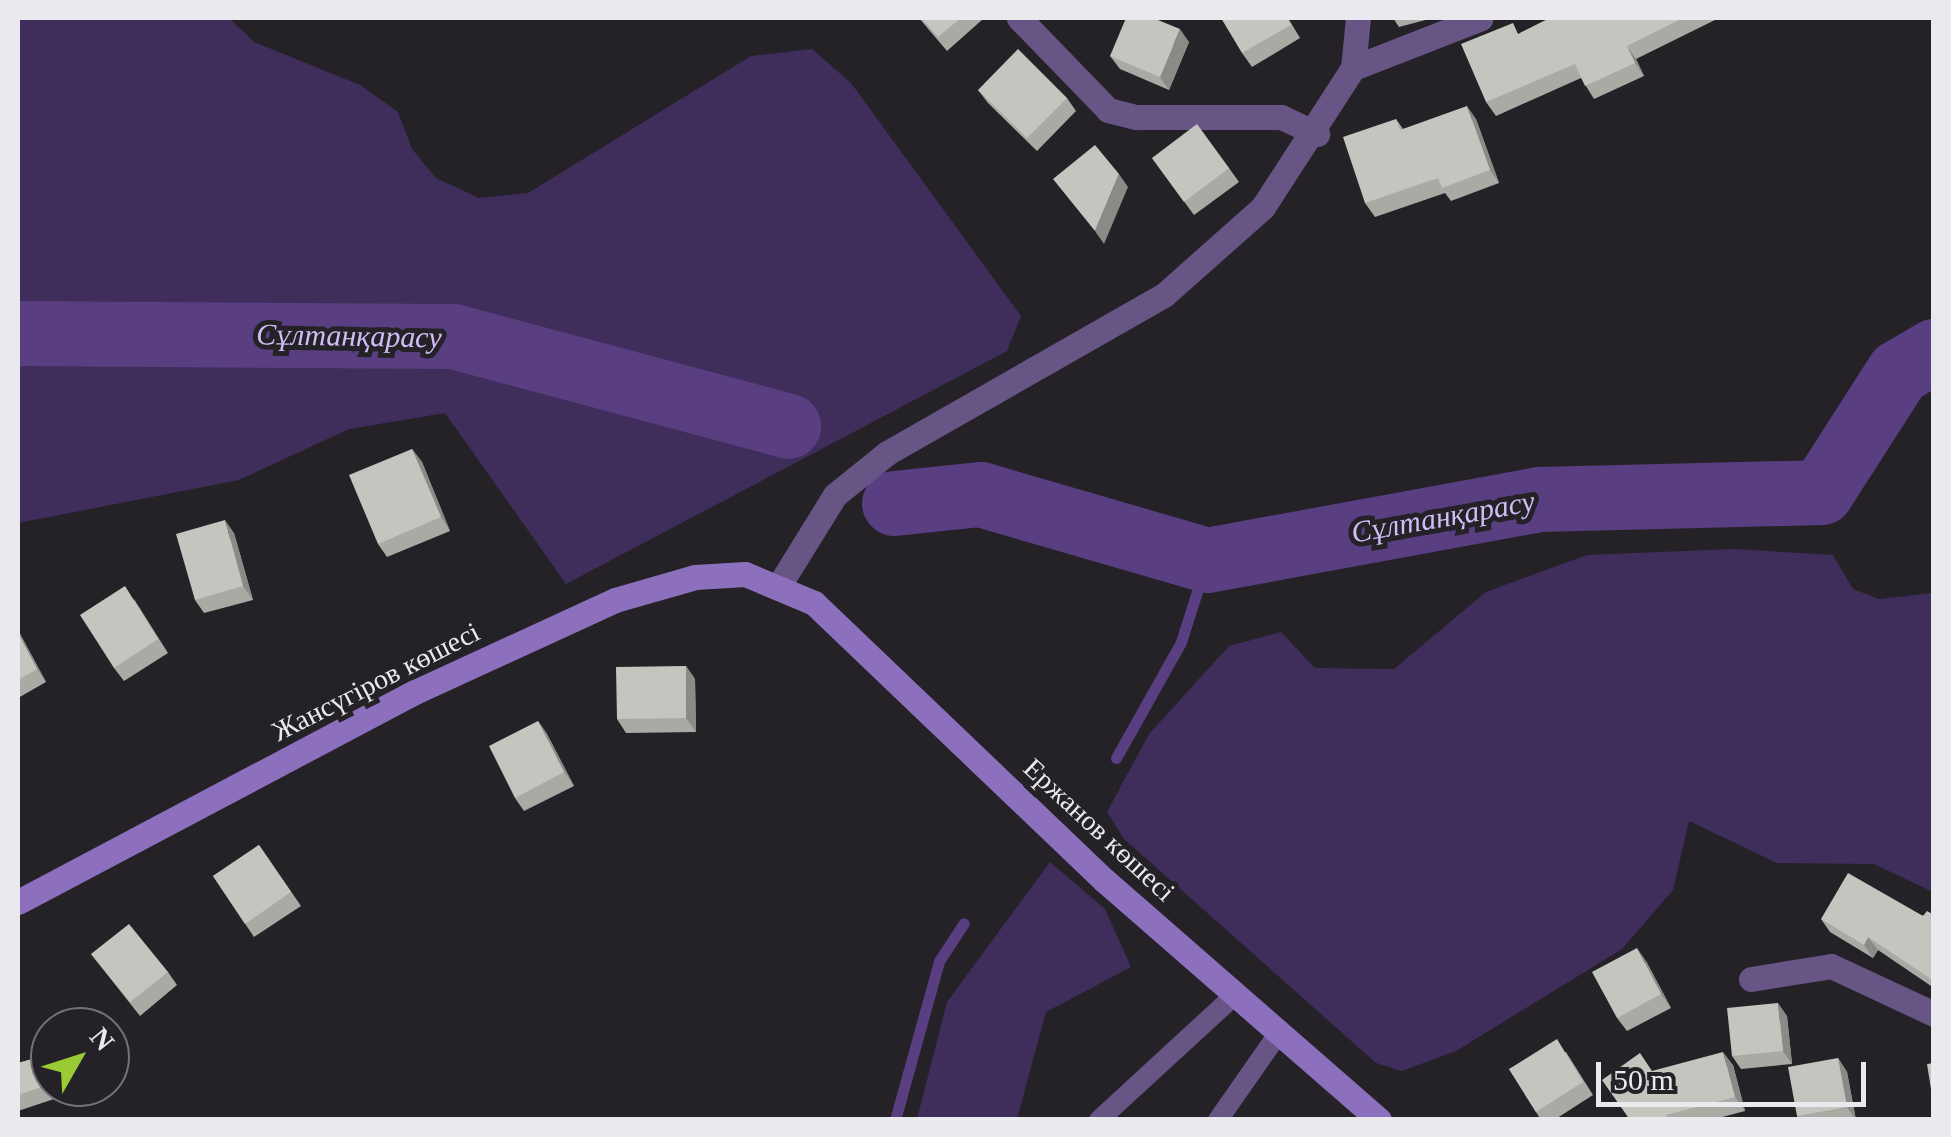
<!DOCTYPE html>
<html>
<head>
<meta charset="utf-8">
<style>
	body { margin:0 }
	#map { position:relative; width:1951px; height:1137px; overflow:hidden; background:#242227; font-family:Georgia,serif }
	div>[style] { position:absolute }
	.green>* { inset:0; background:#3f2d5b }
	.stream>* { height:11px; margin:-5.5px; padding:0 5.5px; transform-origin:5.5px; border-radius:5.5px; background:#593e82 }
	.river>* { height:65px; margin:-32.5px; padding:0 32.5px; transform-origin:32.5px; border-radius:32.5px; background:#593e82 }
	.service>* { height:20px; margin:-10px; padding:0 10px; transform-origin:10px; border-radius:10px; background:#675585 }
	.minor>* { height:25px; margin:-12.5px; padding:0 12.5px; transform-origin:12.5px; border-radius:12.5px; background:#675585 }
	.secondary>* { height:25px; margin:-12.5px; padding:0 12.5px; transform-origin:12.5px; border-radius:12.5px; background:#8d70bd }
	.wall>* { inset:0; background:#a8aaa4 }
	.shaded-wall>* { inset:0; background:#888b86 }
	.building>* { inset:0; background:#c3c6bf }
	span { translate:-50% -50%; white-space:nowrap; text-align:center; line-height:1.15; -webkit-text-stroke:10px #242227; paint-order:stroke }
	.street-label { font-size:28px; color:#eae9ed }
	.water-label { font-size:30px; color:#d0bcf7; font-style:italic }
	.frame { position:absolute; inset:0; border:20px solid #eae9ed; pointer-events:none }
	.north { position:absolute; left:30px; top:1007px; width:100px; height:100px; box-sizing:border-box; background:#242227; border:2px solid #737276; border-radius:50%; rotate:51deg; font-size:28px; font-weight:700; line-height:40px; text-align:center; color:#eae9ed }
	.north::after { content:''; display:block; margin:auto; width:35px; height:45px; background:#9acb34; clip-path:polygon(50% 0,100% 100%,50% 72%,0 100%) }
	.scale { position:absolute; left:1596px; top:1062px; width:270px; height:45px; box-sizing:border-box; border:5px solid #eae9ed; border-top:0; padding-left:12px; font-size:30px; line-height:35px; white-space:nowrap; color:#eae9ed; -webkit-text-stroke:8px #242227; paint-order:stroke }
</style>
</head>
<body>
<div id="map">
	<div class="green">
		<i style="clip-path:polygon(18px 18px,229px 18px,254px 42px,360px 85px,398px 112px,412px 149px,436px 178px,479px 198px,528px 193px,751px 56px,812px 49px,851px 83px,1021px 316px,1007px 351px,566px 584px,445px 413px,349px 429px,239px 480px,18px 523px)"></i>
		<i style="clip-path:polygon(1734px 549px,1833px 555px,1853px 589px,1879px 599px,1933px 593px,1933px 892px,1874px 864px,1777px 863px,1689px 821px,1673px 890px,1622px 949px,1456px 1051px,1402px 1071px,1376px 1063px,1124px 839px,1107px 812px,1149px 734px,1229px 646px,1281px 632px,1315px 668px,1394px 669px,1486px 592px,1587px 555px)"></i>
		<i style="clip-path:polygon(1050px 862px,1105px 909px,1131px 967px,1046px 1012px,1017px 1119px,917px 1119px,947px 1002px)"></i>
	</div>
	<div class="stream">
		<i style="left:1116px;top:758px;width:133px;rotate:-60.7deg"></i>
		<i style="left:1181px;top:642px;width:86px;rotate:-72.4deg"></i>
		<i style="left:895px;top:1120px;width:165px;rotate:-74.5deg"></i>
		<i style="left:939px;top:961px;width:45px;rotate:-56.7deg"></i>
	</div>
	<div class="river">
		<i style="left:18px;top:333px;width:435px;rotate:0.4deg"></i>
		<i style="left:453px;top:336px;width:347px;rotate:15deg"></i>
		<i style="left:894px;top:503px;width:86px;rotate:-6deg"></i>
		<i style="left:980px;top:494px;width:236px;rotate:16.2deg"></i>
		<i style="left:1207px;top:560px;width:337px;rotate:-10.4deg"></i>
		<i style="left:1538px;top:499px;width:283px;rotate:-1.4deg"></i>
		<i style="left:1821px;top:492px;width:143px;rotate:-57.3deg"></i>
		<i style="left:1898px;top:372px;width:42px;rotate:-30.3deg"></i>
	</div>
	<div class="service">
		<i style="left:1099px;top:1120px;width:185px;rotate:-42.6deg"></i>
		<i style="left:1218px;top:1120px;width:105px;rotate:-55.1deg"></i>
	</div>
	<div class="minor">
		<i style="left:1019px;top:18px;width:128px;rotate:45.9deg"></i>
		<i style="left:1108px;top:110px;width:30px;rotate:14deg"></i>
		<i style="left:1137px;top:117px;width:144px"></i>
		<i style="left:1281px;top:117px;width:40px;rotate:25deg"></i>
		<i style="left:1353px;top:68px;width:137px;rotate:-21.3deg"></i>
		<i style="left:778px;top:587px;width:108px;rotate:-58.2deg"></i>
		<i style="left:835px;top:495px;width:67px;rotate:-38.9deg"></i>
		<i style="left:887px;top:453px;width:319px;rotate:-29.7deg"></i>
		<i style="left:1164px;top:295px;width:132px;rotate:-41.6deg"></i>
		<i style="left:1263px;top:207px;width:166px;rotate:-57.1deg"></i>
		<i style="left:1353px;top:68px;width:50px;rotate:-84.3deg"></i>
		<i style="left:1751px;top:979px;width:81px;rotate:-9.2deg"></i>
		<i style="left:1831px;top:966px;width:114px;rotate:25deg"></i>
	</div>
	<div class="secondary">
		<i style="left:18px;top:902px;width:449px;rotate:-27.9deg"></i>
		<i style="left:415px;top:692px;width:220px;rotate:-24.7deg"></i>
		<i style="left:615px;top:600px;width:83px;rotate:-16deg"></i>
		<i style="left:695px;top:577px;width:50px;rotate:-3.4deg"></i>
		<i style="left:745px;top:574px;width:75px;rotate:22.8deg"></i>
		<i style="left:814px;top:603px;width:401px;rotate:43.7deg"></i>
		<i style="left:1104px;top:880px;width:365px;rotate:41.1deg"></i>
	</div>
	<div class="wall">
		<i style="clip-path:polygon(919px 18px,982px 18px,983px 19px,947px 51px)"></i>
		<i style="clip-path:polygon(1288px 18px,1300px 38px,1252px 67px,1242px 53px)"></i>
		<i style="clip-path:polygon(1393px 18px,1433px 18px,1399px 27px)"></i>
		<i style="clip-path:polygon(1550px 18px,1719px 18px,1636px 59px,1644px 76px,1594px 99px,1581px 78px,1496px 116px,1486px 102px,1520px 33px)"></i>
		<i style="clip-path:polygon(1189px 42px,1169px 90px,1120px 69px,1110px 56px)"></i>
		<i style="clip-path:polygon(978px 90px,1067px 98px,1076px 111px,1037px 151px,988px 103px)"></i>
		<i style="clip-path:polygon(1396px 119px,1403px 129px,1476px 119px,1499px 183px,1451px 201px,1445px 193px,1375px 217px,1365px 203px)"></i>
		<i style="clip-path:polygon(1152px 158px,1229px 168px,1239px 182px,1194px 215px)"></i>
		<i style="clip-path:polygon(412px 449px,422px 462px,450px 531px,387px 557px,378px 544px)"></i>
		<i style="clip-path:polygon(234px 533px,253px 600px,204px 613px,195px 600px)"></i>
		<i style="clip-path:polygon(134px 599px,168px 653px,124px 681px,114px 668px)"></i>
		<i style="clip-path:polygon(18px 630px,46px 682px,18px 698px)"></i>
		<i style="clip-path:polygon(686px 666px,695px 679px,696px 732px,626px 733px,617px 719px)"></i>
		<i style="clip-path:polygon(538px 721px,547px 734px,574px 786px,524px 811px,515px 798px)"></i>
		<i style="clip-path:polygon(259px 845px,301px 906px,254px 937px,213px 876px)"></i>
		<i style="clip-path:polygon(1934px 915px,1934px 988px,1878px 950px,1873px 958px,1830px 932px,1821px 919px)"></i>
		<i style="clip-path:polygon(91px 954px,168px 972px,177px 985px,140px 1016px)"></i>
		<i style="clip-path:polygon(1646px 961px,1671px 1008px,1627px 1031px,1617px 1018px)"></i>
		<i style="clip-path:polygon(1787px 1016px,1792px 1064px,1741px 1069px,1732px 1056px)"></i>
		<i style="clip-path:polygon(1566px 1052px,1593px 1095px,1554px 1120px,1541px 1120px,1509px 1069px)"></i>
		<i style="clip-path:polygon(50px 1054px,50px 1087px,90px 1087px,18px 1111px,18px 1063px)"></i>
		<i style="clip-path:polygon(1838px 1058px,1847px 1072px,1856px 1120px,1799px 1120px,1797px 1116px)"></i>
		<i style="clip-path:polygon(1733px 1065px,1745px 1111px,1711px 1120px,1630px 1120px,1652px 1071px)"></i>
	</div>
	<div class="shaded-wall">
		<i style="clip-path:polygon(1180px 29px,1189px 42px,1169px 90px,1160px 77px)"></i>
		<i style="clip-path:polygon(1627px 46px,1636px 59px,1644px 76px,1635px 63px)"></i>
		<i style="clip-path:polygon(1467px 106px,1476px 119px,1499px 183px,1490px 170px)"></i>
		<i style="clip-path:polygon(1119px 174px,1128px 187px,1104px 244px,1095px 231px)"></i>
		<i style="clip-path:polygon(412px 449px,422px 462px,450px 531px,441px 517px)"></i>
		<i style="clip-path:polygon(225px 520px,234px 533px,253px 600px,243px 586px)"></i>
		<i style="clip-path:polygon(18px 630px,20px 634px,46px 682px,37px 669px,18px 633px)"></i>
		<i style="clip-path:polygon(686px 666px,695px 679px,696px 732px,686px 718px)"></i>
		<i style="clip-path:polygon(538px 721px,547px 734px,574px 786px,564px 772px)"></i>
		<i style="clip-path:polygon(1868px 937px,1878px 950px,1873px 958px,1864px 945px)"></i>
		<i style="clip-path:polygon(1637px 948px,1646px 961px,1671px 1008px,1661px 994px)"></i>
		<i style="clip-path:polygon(1778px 1003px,1787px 1016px,1792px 1064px,1783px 1051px)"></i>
		<i style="clip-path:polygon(1723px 1052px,1733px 1065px,1745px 1111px,1735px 1097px)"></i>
		<i style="clip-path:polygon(1838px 1058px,1847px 1072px,1856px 1120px,1847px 1107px)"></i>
	</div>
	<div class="building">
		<i style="clip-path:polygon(921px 18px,961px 18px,938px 37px)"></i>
		<i style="clip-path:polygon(1126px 18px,1153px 18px,1180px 29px,1160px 77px,1110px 56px)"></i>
		<i style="clip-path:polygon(1221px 18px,1287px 18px,1291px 25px,1242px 53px)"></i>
		<i style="clip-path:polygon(1550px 18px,1683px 18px,1627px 46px,1635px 63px,1585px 86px,1575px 64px,1486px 102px,1461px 44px,1513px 23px,1518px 34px)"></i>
		<i style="clip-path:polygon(1018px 49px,1067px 98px,1027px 138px,978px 90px)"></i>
		<i style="clip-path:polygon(1467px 106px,1490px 170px,1442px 188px,1438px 178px,1365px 203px,1343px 137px,1396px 119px,1400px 130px)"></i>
		<i style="clip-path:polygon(1197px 124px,1229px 168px,1184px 202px,1152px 158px)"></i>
		<i style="clip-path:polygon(1095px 145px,1119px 174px,1095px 231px,1053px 179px)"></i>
		<i style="clip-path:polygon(412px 449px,441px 517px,378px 544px,349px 475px)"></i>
		<i style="clip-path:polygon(225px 520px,243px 586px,195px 600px,176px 534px)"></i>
		<i style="clip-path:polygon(125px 586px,158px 639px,114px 668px,80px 615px)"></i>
		<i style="clip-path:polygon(18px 633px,37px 669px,18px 680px)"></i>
		<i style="clip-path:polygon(686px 666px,686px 718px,617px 719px,616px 667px)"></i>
		<i style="clip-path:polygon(538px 721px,564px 772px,515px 798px,489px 746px)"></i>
		<i style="clip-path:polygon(259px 845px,291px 892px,245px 924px,213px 876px)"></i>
		<i style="clip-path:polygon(1848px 873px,1923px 916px,1927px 911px,1934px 915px,1934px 981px,1868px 937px,1864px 945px,1821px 919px)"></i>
		<i style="clip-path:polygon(129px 924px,168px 972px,130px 1002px,91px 954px)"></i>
		<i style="clip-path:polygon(1637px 948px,1661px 994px,1617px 1018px,1592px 972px)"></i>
		<i style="clip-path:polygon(1778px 1003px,1783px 1051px,1732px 1056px,1727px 1008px)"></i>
		<i style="clip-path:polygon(1557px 1039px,1583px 1082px,1536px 1112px,1509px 1069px)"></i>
		<i style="clip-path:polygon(1723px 1052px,1735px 1097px,1666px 1115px,1669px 1120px,1630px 1120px,1602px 1080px,1640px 1053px,1652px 1071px)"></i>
		<i style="clip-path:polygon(50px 1054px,50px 1084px,18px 1095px,18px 1063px)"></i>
		<i style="clip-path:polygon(1838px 1058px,1847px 1107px,1797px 1116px,1788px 1067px)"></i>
		<i style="clip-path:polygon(1934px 1063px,1934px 1108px,1927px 1064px)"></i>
	</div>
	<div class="street-label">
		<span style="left:376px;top:682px;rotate:-27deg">Жансүгіров көшесі</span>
		<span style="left:1099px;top:830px;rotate:43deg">Ержанов көшесі</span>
	</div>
	<div class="water-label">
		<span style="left:349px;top:336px;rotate:1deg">Сұлтанқарасу</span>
		<span style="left:1443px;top:517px;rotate:-10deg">Сұлтанқарасу</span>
	</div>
	<div class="frame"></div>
	<div class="north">N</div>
	<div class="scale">50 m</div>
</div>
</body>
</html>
